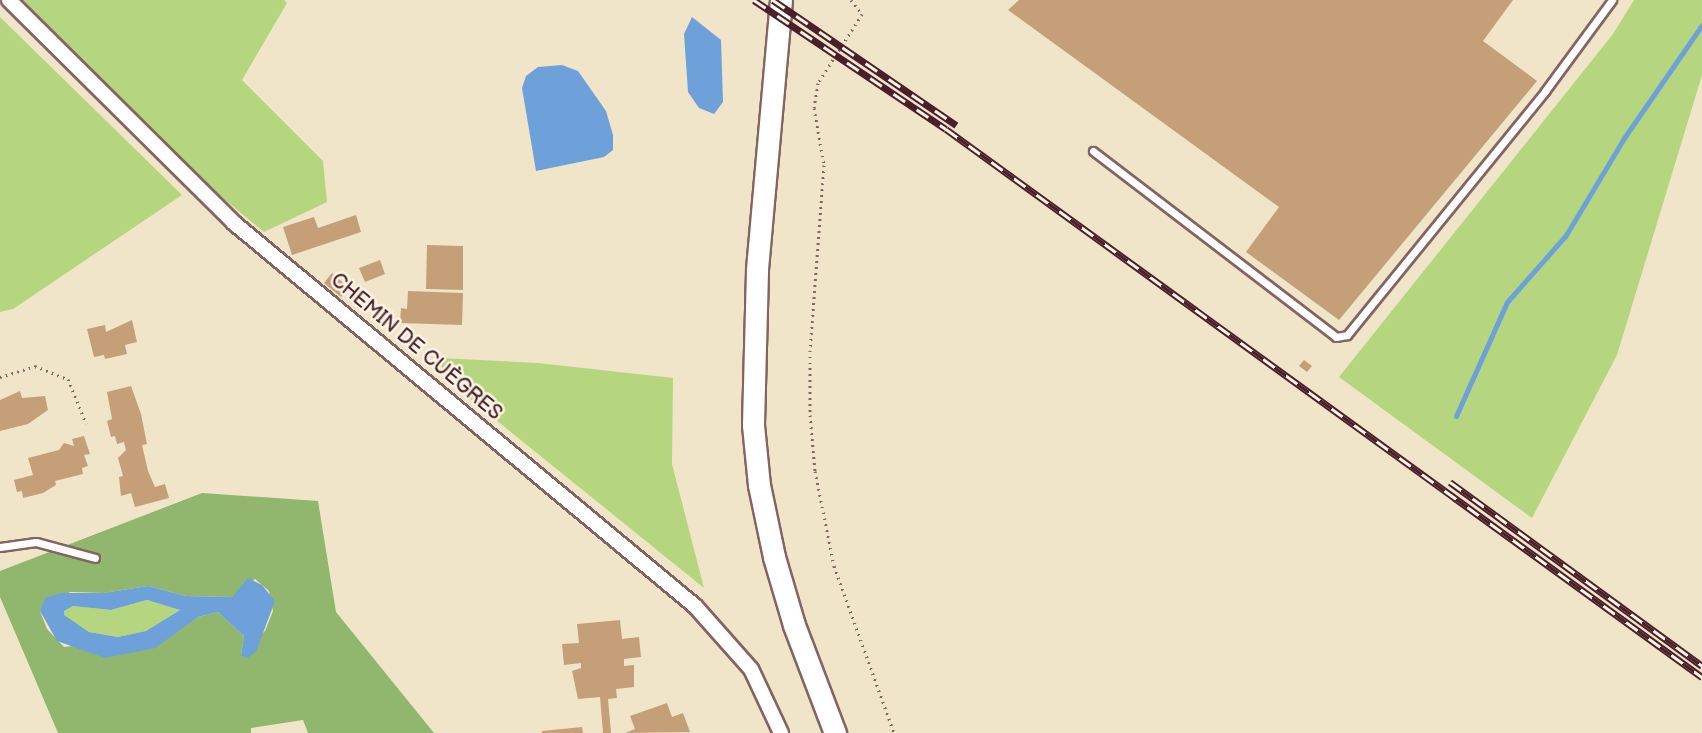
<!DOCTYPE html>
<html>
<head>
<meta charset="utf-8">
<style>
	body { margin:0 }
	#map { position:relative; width:1702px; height:733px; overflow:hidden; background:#f1e5c9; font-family:"Balsamiq Sans",sans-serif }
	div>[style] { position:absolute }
	.green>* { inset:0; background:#b5d67e }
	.forest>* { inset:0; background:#90b76d }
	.water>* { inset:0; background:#6ea0d9 }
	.stream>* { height:5px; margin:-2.5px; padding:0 2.5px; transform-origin:2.5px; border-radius:2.5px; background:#6ea0d9 }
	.building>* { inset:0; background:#c49f78 }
	.path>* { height:3px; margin-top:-1.5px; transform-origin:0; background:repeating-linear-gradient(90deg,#846462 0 1.5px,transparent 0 6px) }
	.roads { filter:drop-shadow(2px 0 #846462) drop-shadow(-2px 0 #846462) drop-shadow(0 2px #846462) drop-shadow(0 -2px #846462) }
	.service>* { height:7px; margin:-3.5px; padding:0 3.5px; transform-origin:3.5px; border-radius:3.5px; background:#fff }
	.minor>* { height:14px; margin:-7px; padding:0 7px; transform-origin:7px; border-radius:7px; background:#fff }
	.primary>* { height:21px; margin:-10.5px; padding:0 10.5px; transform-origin:10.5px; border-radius:10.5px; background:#fff }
	.rail>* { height:7px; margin-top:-3.5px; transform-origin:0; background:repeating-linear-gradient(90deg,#fcf5e5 0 14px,#4a1f2b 0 28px); box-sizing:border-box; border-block:2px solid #4a1f2b }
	span { translate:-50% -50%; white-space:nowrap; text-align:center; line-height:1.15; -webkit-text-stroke:5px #fcf5e5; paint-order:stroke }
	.street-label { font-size:20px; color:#4a1f2b }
</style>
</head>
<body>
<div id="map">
	<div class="green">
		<i style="clip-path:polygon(20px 0,284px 0,287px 3px,242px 80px,323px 161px,327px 202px,264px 232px,213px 190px)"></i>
		<i style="clip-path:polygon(1634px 0,1702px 0,1702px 75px,1617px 355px,1532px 518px,1339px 377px,1613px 34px)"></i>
		<i style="clip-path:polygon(0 17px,182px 195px,13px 309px,0 312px)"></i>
		<i style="clip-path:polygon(440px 358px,538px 363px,673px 378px,672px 464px,704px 588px,444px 378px)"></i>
		<i style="clip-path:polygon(147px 600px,180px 610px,146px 631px,118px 637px,89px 632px,64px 616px,64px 611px,73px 606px,111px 610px)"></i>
	</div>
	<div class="forest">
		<i style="clip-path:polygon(evenodd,202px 493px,318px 501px,336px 612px,434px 733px,308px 733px,303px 720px,251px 728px,251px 733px,58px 733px,0 597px,0 571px,202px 493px,255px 579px,269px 591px,273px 611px,265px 631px,241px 655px,244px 636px,218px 612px,198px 617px,170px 634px,64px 647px,47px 629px,40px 611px,70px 592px,103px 593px,148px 586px,186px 596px,232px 597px,255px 579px)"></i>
	</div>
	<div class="water">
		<i style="clip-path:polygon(692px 17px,721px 40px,723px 102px,714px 114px,699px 108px,688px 92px,684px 34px)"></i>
		<i style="clip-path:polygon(562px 65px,578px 71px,606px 111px,613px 135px,613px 150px,604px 157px,536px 171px,522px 88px,526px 76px,538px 67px)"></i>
		<i style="clip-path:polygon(evenodd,248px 578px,262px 585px,275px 601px,256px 652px,247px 658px,241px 655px,244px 636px,218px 612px,198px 617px,155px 648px,105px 658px,57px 641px,40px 611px,45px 598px,61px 593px,103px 593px,148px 586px,186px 596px,232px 597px,248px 578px,147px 600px,180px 610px,146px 631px,118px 637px,89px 632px,64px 615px,64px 611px,73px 606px,111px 610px,147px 600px)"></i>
	</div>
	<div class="stream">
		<i style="left:1456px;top:416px;width:125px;rotate:-65.9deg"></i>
		<i style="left:1507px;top:302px;width:89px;rotate:-48.6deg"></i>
		<i style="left:1566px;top:235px;width:113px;rotate:-59.1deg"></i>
		<i style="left:1624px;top:138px;width:137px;rotate:-55.4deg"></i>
	</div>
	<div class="building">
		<i style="clip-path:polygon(1019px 0,1513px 0,1483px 41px,1537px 81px,1339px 320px,1246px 252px,1279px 207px,1008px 10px)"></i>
		<i style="clip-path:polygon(356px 215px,361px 232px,292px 255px,283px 227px,314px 217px,318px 228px)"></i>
		<i style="clip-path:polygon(427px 245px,463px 246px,463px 290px,426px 289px)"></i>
		<i style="clip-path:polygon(380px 260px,385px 274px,365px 282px,359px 268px)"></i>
		<i style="clip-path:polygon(332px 273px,349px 288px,341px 297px,324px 283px)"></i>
		<i style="clip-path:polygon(408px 291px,463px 293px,462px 325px,400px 323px,401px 308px,407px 309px)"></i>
		<i style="clip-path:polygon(132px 320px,137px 342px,125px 345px,127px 354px,105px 359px,104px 355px,94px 357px,87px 329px,105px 325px,106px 332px)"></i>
		<i style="clip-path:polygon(1304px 360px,1312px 366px,1307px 372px,1299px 366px)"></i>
		<i style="clip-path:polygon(131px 386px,141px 414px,147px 444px,142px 445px,148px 471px,155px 487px,165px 484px,169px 498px,135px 507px,131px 493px,121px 496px,119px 477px,123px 476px,118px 458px,126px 450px,124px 442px,117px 444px,115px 436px,111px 437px,107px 421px,112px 419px,107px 392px)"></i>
		<i style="clip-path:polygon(20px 391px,22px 398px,45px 396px,48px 410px,28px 424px,0 431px,0 400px)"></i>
		<i style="clip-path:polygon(84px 436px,90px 454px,84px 455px,88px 466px,82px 468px,83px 474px,55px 481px,56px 485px,43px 493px,23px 498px,22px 491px,17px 492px,14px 480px,33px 475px,28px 458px,59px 450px,64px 443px,74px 446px,72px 439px)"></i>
		<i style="clip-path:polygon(620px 620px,622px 639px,639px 637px,641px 657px,624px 659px,624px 666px,634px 665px,634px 687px,616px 689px,617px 698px,608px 699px,611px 733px,603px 733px,600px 697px,578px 699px,572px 671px,581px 668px,581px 663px,564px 665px,562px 644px,579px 643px,577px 624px)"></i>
		<i style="clip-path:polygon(667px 703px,672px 717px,683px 713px,690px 732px,625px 733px,635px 729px,630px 716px)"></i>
		<i style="clip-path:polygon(582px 727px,583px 733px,542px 733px,542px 731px)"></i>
	</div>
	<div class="path">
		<i style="left:851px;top:0;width:18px;rotate:52deg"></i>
		<i style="left:862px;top:14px;width:82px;rotate:122.5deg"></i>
		<i style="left:818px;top:83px;width:25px;rotate:99deg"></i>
		<i style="left:814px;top:108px;width:58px;rotate:80deg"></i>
		<i style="left:824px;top:165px;width:186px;rotate:94.3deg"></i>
		<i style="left:810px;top:350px;width:65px;rotate:90deg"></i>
		<i style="left:810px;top:415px;width:56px;rotate:84.9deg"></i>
		<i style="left:815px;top:471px;width:97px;rotate:78.7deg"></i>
		<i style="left:834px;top:566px;width:177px;rotate:70.2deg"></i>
		<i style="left:0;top:377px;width:37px;rotate:-17deg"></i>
		<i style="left:35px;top:366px;width:35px;rotate:22deg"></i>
		<i style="left:68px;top:379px;width:48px;rotate:67.8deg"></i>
	</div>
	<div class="roads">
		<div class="service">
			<i style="left:1093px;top:151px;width:306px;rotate:37.4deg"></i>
			<i style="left:1336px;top:337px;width:11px;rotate:-10deg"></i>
			<i style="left:1347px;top:335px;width:314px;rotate:-50.9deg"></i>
			<i style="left:1545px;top:91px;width:113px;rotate:-53.6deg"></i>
			<i style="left:0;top:547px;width:36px;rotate:-8deg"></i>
			<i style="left:36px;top:542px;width:61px;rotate:15.2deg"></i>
		</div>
		<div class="minor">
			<i style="left:9px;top:0;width:317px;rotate:44.7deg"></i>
			<i style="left:234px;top:223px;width:599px;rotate:39.72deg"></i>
			<i style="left:695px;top:606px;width:84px;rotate:48.4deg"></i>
			<i style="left:751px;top:669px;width:71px;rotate:64.9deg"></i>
		</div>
		<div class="primary">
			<i style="left:781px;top:0;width:272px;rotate:95.1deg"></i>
			<i style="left:757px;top:271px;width:154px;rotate:91.5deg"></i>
			<i style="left:753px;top:425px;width:60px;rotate:84.3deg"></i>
			<i style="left:759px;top:485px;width:74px;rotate:78.2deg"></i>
			<i style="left:774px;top:557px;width:71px;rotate:73.6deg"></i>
			<i style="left:794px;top:625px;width:116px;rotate:69.2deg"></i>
		</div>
	</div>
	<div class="rail">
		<i style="left:754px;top:0;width:231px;rotate:33.9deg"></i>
		<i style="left:946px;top:129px;width:934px;rotate:35.94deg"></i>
		<i style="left:773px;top:0;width:222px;rotate:34.3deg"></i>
		<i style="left:1450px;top:482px;width:312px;rotate:36.1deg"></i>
	</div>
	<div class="street-label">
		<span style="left:416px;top:347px;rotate:40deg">CHEMIN DE CUÈGRES</span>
	</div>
</div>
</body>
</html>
